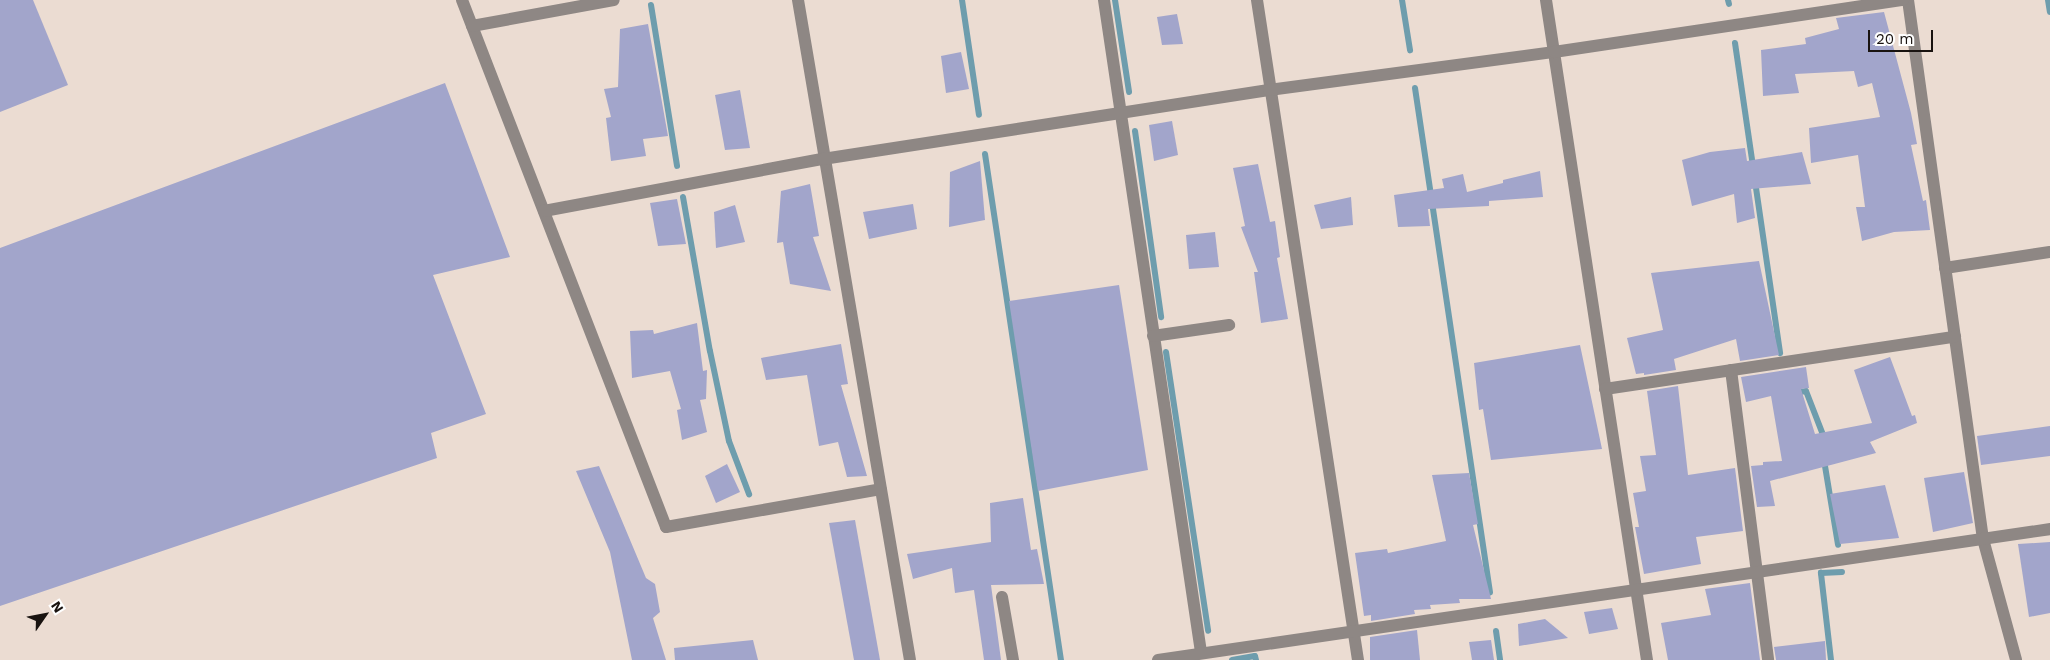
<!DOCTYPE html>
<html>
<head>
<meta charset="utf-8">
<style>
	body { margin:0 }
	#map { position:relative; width:2050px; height:660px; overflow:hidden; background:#ebdcd2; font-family:"Work Sans",sans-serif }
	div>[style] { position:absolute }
	.stream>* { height:6px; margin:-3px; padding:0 3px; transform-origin:3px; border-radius:3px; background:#6e9dad }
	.building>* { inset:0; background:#a2a5cb }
	.minor>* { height:12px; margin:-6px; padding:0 6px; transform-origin:6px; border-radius:6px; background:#8e8784 }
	span { translate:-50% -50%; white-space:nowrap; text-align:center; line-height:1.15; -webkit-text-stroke:4px #fff; paint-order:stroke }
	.north { position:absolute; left:20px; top:590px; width:50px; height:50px; -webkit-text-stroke:4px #fff; paint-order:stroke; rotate:57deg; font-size:14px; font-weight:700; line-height:20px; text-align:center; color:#191310 }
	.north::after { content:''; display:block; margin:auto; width:18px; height:22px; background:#191310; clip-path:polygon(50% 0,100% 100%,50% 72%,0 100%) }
	.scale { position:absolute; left:1868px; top:30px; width:65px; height:22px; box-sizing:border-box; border:2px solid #191310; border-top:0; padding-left:6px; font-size:15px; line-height:18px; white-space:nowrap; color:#191310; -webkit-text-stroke:4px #fff; paint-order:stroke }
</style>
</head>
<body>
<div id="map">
	<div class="stream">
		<i style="left:962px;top:0;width:116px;rotate:81.6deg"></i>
		<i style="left:1115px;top:0;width:93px;rotate:81.3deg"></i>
		<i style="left:1402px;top:0;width:51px;rotate:80.9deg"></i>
		<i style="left:1728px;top:0;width:4px;rotate:76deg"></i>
		<i style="left:2048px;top:0;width:12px;rotate:81deg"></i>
		<i style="left:651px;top:5px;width:163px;rotate:80.8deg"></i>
		<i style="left:1735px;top:43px;width:125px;rotate:81.7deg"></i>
		<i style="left:1415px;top:88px;width:510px;rotate:81.54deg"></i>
		<i style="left:1135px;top:131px;width:188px;rotate:82deg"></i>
		<i style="left:985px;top:154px;width:512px;rotate:81.46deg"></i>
		<i style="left:1755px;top:181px;width:174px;rotate:81.7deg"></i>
		<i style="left:683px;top:197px;width:156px;rotate:80.1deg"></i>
		<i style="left:710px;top:351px;width:92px;rotate:78.1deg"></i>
		<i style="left:729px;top:441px;width:57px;rotate:69.3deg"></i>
		<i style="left:1166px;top:352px;width:282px;rotate:81.4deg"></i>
		<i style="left:1794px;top:393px;width:12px;rotate:-9deg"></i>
		<i style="left:1806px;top:391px;width:53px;rotate:68.8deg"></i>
		<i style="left:1824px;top:460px;width:86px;rotate:80.6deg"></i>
		<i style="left:1496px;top:631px;width:29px;rotate:82deg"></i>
		<i style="left:1232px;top:660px;width:23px;rotate:-10deg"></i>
		<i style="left:1255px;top:656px;width:4px;rotate:76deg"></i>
		<i style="left:1831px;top:660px;width:88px;rotate:-96.6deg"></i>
		<i style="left:1821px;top:573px;width:21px;rotate:-3deg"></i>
	</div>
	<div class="building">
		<i style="clip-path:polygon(0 0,33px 0,68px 85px,0 112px)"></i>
		<i style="clip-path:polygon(1884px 12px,1911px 113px,1917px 144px,1911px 145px,1923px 201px,1926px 200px,1930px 230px,1894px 232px,1862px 241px,1856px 207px,1865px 207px,1858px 155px,1811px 163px,1809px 128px,1880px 117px,1872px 83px,1858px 87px,1854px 71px,1795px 74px,1799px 93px,1763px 96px,1761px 50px,1806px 44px,1805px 38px,1839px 29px,1836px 18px)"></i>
		<i style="clip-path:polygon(1177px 14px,1183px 44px,1162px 45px,1157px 17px)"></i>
		<i style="clip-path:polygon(648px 24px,668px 136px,643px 139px,646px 156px,611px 161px,606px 118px,611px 117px,604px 89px,618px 87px,620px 29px)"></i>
		<i style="clip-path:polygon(961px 52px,969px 89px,946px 93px,941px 56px)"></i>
		<i style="clip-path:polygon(445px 83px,510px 257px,433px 275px,486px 414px,431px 433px,437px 458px,0 606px,0 248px)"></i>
		<i style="clip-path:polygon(740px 90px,750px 148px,725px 150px,715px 95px)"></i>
		<i style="clip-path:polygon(1172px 121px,1178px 155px,1154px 161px,1149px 125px)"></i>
		<i style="clip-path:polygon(1745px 148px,1747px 161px,1802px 152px,1811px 184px,1751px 189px,1755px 218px,1737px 223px,1734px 194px,1692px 206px,1682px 160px,1710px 152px)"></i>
		<i style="clip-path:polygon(980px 161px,985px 220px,949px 227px,950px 172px)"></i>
		<i style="clip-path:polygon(1258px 164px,1270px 222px,1275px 221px,1280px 257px,1277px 258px,1288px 319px,1261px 323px,1254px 272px,1258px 272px,1241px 227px,1245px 226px,1233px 168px)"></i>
		<i style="clip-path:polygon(1540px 171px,1543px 197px,1489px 201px,1489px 206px,1428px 209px,1430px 226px,1398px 227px,1394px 195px,1444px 188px,1442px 179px,1463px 174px,1467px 192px,1503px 183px,1503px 180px)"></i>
		<i style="clip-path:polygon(810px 184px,819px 236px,813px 237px,831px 291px,790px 284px,783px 242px,777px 243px,781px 191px)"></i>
		<i style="clip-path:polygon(1351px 197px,1353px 225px,1321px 229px,1314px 205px)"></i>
		<i style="clip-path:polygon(677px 199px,686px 244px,658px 246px,650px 203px)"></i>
		<i style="clip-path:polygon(913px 204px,917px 229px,869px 239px,863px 212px)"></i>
		<i style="clip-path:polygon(735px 205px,745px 242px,716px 248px,714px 212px)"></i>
		<i style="clip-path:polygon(1215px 232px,1219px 267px,1189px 269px,1186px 235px)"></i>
		<i style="clip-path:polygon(1759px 261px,1779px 355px,1740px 361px,1736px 339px,1674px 359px,1676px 370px,1644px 375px,1644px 373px,1636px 374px,1627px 338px,1663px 330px,1651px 273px)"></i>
		<i style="clip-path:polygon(1119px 285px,1148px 470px,1038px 491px,1009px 301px)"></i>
		<i style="clip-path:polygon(697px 323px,703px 371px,707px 370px,706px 399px,700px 400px,707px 432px,682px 440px,677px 410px,681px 409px,670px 371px,632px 378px,630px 331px,653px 330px,654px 334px)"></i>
		<i style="clip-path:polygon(841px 344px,848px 384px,841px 385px,867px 476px,847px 477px,838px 442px,819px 446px,807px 375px,766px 380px,761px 358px)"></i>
		<i style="clip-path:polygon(1580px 345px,1602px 449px,1491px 460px,1483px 409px,1479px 410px,1474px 363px)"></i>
		<i style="clip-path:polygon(1890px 357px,1912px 416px,1915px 415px,1917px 423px,1870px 442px,1876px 453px,1770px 481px,1775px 506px,1757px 507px,1751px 466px,1763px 465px,1763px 462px,1782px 461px,1771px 396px,1746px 402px,1741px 377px,1806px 367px,1809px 388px,1801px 389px,1815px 434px,1872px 423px,1854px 370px)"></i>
		<i style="clip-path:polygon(1678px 386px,1688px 475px,1735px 468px,1743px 531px,1696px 537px,1701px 564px,1644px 574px,1635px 527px,1639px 527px,1633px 493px,1646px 491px,1640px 456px,1656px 455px,1647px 391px)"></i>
		<i style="clip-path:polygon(2050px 426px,2050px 456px,1981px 465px,1977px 436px)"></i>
		<i style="clip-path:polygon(727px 464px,740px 492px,716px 503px,705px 476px)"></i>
		<i style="clip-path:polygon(599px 466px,646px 578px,655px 584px,660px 612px,653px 618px,666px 660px,632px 660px,610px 552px,576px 471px)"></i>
		<i style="clip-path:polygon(1964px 472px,1973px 523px,1933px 532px,1924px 478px)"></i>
		<i style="clip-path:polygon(1469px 473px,1478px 524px,1473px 525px,1491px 599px,1459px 599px,1460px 603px,1430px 605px,1431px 609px,1414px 610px,1415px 614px,1371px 621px,1371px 615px,1364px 616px,1355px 553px,1387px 549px,1388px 553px,1446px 541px,1432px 475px)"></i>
		<i style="clip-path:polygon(1885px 485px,1899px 538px,1840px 544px,1830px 494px)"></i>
		<i style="clip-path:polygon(1023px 498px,1031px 550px,1037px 549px,1044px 584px,991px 585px,1001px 660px,984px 660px,974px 590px,955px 593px,952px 568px,913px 579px,907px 554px,991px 542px,990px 503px)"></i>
		<i style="clip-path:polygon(855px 520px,880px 660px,854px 660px,829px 523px)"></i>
		<i style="clip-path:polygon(2050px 542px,2050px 613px,2029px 617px,2018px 544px)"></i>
		<i style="clip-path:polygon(1750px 583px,1760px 660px,1668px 660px,1661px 623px,1711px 615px,1705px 589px)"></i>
		<i style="clip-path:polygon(1612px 608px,1618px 629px,1589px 634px,1584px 612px)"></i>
		<i style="clip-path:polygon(1545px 619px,1568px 638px,1519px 646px,1518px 624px)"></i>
		<i style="clip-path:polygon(1417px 630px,1420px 660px,1370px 660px,1370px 637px)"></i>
		<i style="clip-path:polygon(753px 640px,758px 660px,675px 660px,674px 648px)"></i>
		<i style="clip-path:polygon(1491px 640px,1494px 660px,1472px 660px,1469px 642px)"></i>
		<i style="clip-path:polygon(1825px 641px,1826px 660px,1776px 660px,1774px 647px)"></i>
	</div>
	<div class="minor">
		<i style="left:462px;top:0;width:565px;rotate:68.84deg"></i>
		<i style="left:666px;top:527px;width:218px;rotate:-10deg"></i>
		<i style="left:798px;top:0;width:669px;rotate:80.37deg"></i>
		<i style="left:1104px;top:0;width:659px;rotate:81.54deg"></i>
		<i style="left:1257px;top:0;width:668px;rotate:81.3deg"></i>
		<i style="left:1546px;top:0;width:668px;rotate:81.3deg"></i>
		<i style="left:1908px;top:0;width:544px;rotate:82.08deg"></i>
		<i style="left:1983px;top:539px;width:125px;rotate:74.7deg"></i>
		<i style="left:472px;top:26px;width:144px;rotate:-10.4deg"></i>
		<i style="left:544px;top:211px;width:284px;rotate:-10.6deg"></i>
		<i style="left:823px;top:159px;width:451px;rotate:-8.8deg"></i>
		<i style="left:1269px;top:90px;width:288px;rotate:-7.6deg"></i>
		<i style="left:1554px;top:52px;width:353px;rotate:-8.5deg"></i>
		<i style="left:1945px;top:268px;width:106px;rotate:-8.7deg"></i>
		<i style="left:1153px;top:336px;width:77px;rotate:-8.2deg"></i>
		<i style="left:1731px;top:370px;width:292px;rotate:82.7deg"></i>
		<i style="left:1605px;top:389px;width:354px;rotate:-8.5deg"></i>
		<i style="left:1002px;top:597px;width:64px;rotate:80.1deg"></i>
		<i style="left:1158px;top:660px;width:902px;rotate:-8.35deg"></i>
	</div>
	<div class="north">N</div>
	<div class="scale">20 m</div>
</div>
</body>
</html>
